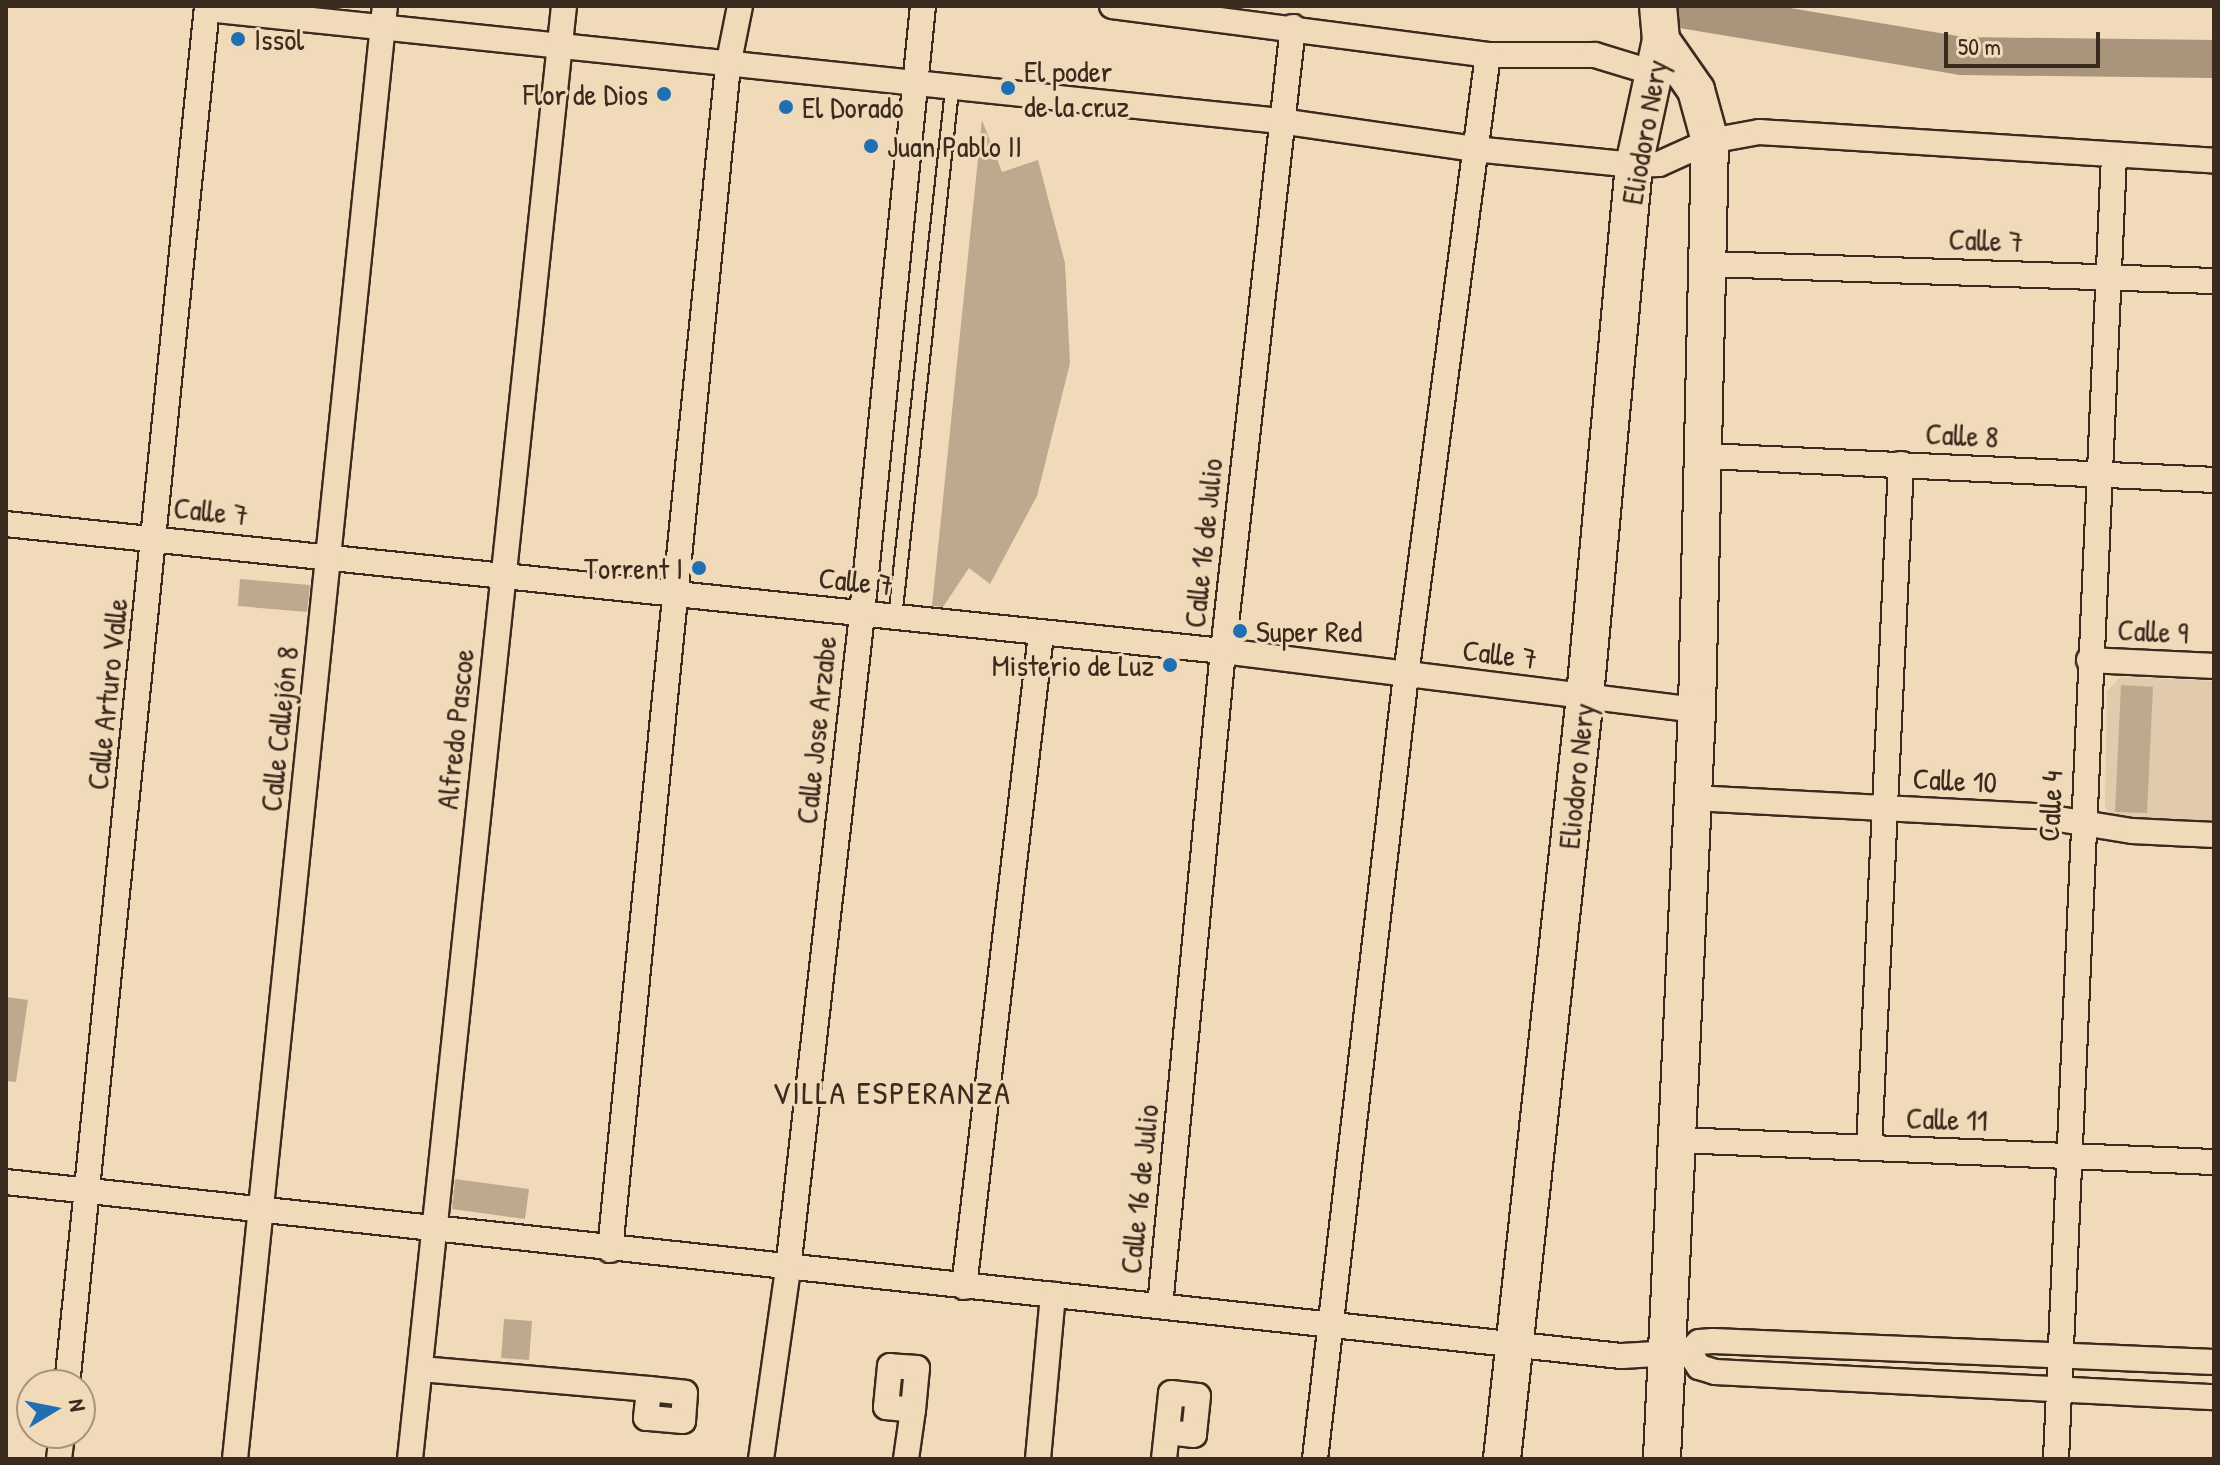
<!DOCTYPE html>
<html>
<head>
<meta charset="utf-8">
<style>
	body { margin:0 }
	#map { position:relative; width:2220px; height:1465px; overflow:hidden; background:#f0dab9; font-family:"Patrick Hand",sans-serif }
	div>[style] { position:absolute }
	.built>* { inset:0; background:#e1cbac }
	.river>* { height:38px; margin:-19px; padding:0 19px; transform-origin:19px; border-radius:19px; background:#a9947c }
	.building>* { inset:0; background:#bea98e }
	.roads { filter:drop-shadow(2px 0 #3b2a1e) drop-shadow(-2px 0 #3b2a1e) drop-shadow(0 2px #3b2a1e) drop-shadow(0 -2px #3b2a1e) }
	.lane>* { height:12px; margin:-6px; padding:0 6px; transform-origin:6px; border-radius:6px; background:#f0dab9 }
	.street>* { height:24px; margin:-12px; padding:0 12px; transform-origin:12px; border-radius:12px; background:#f0dab9 }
	.secondary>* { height:36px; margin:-18px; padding:0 18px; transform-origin:18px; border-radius:18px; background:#f0dab9 }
	.dots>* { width:22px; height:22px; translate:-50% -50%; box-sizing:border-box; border:4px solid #f0dab9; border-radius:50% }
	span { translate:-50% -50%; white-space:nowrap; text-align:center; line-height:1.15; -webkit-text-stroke:6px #f0dab9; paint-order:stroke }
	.poi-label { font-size:30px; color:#3b2a1e }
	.left { translate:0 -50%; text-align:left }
	.right { translate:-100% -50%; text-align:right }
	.street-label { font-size:30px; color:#3b2a1e }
	.neighbourhood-label { font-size:32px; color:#3b2a1e; letter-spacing:2px }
	.frame { position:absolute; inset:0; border:8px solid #3b2a1e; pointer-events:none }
	.north { position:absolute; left:16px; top:1369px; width:80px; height:80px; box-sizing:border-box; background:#f0dab9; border:2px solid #a8947b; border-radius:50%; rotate:80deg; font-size:22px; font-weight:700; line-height:32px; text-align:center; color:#3b2a1e }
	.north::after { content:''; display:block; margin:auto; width:28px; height:36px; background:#1f6fb2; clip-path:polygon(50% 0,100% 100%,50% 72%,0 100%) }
	.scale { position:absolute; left:1944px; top:32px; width:156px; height:36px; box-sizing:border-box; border:4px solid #3b2a1e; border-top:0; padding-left:10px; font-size:24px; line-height:28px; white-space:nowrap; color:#3b2a1e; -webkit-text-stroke:6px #f0dab9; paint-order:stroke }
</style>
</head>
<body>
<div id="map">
	<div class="built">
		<i style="clip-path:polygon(2121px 677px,2214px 681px,2214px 822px,2112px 817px,2105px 807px,2107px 691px)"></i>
	</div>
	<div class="river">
		<i style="left:1663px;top:6px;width:303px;rotate:9.5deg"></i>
		<i style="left:1962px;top:56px;width:252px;rotate:0.7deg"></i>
	</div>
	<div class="building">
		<i style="clip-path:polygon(982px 120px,1002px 172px,1038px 160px,1065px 263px,1070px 363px,1037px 496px,990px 584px,969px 568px,943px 607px,932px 606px)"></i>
		<i style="clip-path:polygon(240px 579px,310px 585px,307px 612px,238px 606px)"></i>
		<i style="clip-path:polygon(2121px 685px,2153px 687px,2147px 813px,2115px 812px)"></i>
		<i style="clip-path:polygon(6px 997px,28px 1000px,16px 1082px,6px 1081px)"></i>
		<i style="clip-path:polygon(455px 1179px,529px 1189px,525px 1219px,452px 1209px)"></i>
		<i style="clip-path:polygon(504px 1319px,532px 1321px,529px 1360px,501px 1358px)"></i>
	</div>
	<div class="roads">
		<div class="lane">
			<i style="left:895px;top:618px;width:531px;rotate:-83.84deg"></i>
		</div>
		<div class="street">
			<i style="left:1112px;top:6px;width:379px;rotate:7.4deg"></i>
			<i style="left:1488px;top:55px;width:107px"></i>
			<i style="left:1595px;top:55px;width:62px;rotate:17deg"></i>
			<i style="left:207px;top:9px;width:1079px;rotate:5.96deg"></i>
			<i style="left:1280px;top:121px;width:196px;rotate:8.2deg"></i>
			<i style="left:1474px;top:149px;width:161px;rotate:5.7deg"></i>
			<i style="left:1634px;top:165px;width:25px;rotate:-2deg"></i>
			<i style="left:1659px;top:164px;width:56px;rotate:-24.3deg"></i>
			<i style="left:1710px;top:141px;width:50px;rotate:-10.4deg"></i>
			<i style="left:1759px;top:132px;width:456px;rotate:3.6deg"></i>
			<i style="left:1709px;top:264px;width:505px;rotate:1.93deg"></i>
			<i style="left:1706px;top:456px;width:509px;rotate:2.7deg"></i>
			<i style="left:6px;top:524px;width:1224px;rotate:5.96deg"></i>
			<i style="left:1223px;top:651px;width:478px;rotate:7.1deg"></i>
			<i style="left:2089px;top:660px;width:125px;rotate:2.7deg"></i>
			<i style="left:1693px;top:798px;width:347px;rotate:3deg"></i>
			<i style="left:2040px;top:816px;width:93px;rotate:9.3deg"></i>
			<i style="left:2132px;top:831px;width:82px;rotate:2.8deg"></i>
			<i style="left:1677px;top:1140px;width:537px;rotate:2.35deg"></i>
			<i style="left:1869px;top:1148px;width:685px;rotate:-87.32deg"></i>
			<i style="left:6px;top:1182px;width:1625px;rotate:6.15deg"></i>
			<i style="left:1622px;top:1356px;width:67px;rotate:-3.4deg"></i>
			<i style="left:1689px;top:1352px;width:14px;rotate:-45deg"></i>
			<i style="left:1699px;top:1342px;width:14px;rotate:-4deg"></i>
			<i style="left:1713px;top:1341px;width:501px;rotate:2.4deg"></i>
			<i style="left:610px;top:1250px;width:1190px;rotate:-84.31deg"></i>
			<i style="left:728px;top:66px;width:61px;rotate:-78.7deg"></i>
			<i style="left:964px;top:1287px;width:658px;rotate:-83.27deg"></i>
			<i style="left:1160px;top:1306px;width:658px;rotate:-84.51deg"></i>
			<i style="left:1223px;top:651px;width:628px;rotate:-83.6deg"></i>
			<i style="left:1689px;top:1352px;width:18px;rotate:56deg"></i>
			<i style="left:1699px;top:1367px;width:17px;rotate:17deg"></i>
			<i style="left:1715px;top:1372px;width:500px;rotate:2.9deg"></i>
			<i style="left:421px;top:1369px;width:229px;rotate:5deg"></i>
			<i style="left:649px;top:1389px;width:36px;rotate:6deg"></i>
			<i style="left:685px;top:1393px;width:28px;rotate:94deg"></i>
			<i style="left:683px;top:1421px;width:37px;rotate:-175deg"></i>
			<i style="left:646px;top:1418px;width:29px;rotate:-84deg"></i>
			<i style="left:67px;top:1385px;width:1386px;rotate:-84.2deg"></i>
			<i style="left:59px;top:1459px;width:26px;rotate:-83deg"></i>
			<i style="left:235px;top:1459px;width:1461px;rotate:-84.11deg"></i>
			<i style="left:410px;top:1459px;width:1461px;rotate:-83.95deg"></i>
			<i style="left:761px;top:1459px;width:192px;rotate:-81.9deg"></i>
			<i style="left:788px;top:1269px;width:659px;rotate:-83.55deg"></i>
			<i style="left:862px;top:614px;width:611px;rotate:-84.27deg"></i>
			<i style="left:906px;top:1459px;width:49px;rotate:-81.9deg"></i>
			<i style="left:913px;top:1410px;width:42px;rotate:-84.6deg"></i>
			<i style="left:917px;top:1368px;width:27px;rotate:-176deg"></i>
			<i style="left:890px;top:1366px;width:41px;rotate:95.6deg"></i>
			<i style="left:886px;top:1407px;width:27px;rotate:6deg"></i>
			<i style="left:1038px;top:1459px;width:165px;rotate:-84.8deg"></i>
			<i style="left:1164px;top:1459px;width:66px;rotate:-83.9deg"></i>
			<i style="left:1171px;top:1393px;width:27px;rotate:6deg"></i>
			<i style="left:1198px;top:1396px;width:39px;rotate:96deg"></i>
			<i style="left:1194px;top:1435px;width:27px;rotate:-174deg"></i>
			<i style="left:1315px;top:1459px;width:789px;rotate:-83.38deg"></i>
			<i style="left:1406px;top:675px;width:625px;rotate:-82.47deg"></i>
			<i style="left:2056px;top:1459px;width:1305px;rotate:-87.45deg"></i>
		</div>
		<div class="secondary">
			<i style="left:1661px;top:40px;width:61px;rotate:55deg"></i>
			<i style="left:1696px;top:90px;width:53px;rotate:74.6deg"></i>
			<i style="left:1710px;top:141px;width:569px;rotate:91.31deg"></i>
			<i style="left:1697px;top:710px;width:750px;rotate:92.68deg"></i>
			<i style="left:1502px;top:1459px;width:768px;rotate:-83.79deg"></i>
			<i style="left:1585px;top:696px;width:533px;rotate:-84.73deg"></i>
			<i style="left:1634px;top:165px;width:128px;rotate:-77.8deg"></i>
			<i style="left:1661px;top:40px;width:34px;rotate:-95deg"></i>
		</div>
	</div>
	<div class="dots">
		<i style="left:238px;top:39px;background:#1f6fb2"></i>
		<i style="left:1008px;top:88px;background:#1f6fb2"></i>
		<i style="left:664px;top:94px;background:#1f6fb2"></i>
		<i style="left:786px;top:107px;background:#1f6fb2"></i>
		<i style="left:871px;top:146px;background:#1f6fb2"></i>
		<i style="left:699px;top:568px;background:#1f6fb2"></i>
		<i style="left:1240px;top:631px;background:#1f6fb2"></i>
		<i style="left:1170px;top:665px;background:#1f6fb2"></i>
	</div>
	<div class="poi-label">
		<span class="left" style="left:254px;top:39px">Issol</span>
		<span class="left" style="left:1024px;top:88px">El poder<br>de la cruz</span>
		<span class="right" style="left:648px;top:94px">Flor de Dios</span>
		<span class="left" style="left:802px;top:107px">El Dorado</span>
		<span class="left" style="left:887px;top:146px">Juan Pablo II</span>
		<span class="right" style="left:683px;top:568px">Torrent I</span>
		<span class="left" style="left:1256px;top:631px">Super Red</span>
		<span class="right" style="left:1154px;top:665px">Misterio de Luz</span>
	</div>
	<div class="street-label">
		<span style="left:1644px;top:132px;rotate:-80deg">Eliodoro Nery</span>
		<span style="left:1986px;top:240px;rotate:2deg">Calle 7</span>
		<span style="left:1962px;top:435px;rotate:3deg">Calle 8</span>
		<span style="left:211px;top:511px;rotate:6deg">Calle 7</span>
		<span style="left:1203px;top:543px;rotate:-84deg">Calle 16 de Julio</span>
		<span style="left:856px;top:581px;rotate:6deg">Calle 7</span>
		<span style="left:2153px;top:631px;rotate:3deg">Calle 9</span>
		<span style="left:1500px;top:654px;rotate:7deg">Calle 7</span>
		<span style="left:107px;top:694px;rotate:-84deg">Calle Arturo Valle</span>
		<span style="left:279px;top:729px;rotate:-84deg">Calle Callejón 8</span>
		<span style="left:455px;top:729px;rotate:-84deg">Alfredo Pascoe</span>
		<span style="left:816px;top:730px;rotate:-84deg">Calle Jose Arzabe</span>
		<span style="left:1576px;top:776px;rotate:-84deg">Eliodoro Nery</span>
		<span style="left:1955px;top:780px;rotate:3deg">Calle 10</span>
		<span style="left:2050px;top:806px;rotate:-87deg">Calle 4</span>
		<span style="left:1947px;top:1119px;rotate:2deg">Calle 11</span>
		<span style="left:1139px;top:1189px;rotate:-84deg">Calle 16 de Julio</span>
	</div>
	<div class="neighbourhood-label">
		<span style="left:892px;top:1093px">VILLA ESPERANZA</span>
	</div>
	<div class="frame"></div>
	<div class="north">N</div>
	<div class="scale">50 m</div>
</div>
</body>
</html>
